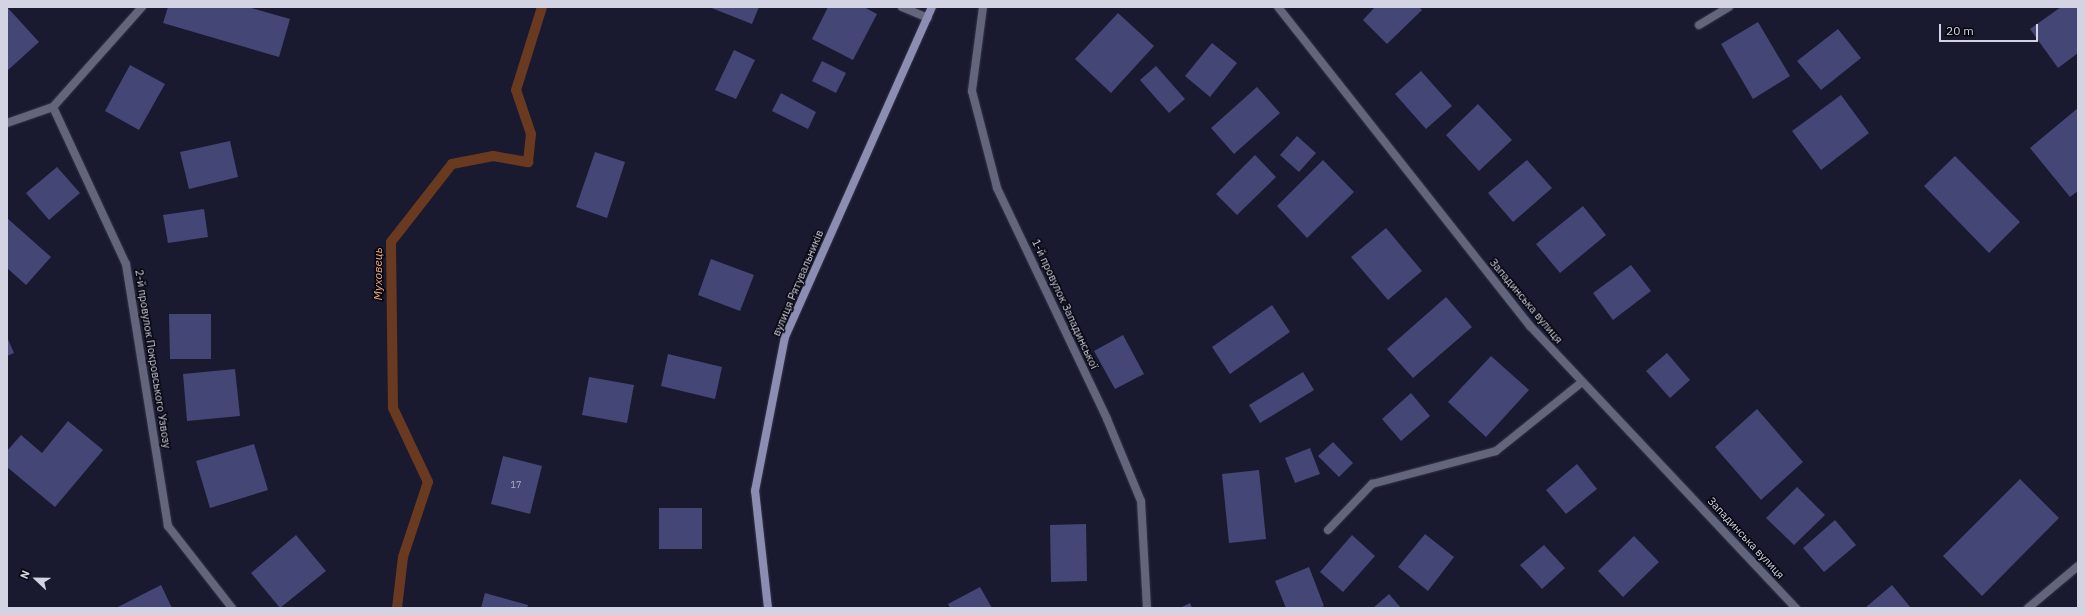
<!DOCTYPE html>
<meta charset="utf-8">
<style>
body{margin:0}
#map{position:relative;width:2085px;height:615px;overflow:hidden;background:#191a30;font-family:"IBM Plex Sans",sans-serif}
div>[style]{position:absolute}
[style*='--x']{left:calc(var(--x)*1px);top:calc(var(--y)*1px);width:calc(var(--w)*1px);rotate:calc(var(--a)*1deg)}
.stream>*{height:10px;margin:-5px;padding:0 5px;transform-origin:5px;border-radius:5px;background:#6a3a20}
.building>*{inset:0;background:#444675}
.roads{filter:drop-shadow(0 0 1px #333449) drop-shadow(0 0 1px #333449)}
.lane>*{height:8px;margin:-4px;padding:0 4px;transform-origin:4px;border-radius:4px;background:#62657b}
.street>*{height:8px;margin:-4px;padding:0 4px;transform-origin:4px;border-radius:4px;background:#62657b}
.secondary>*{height:8px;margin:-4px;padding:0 4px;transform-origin:4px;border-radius:4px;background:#8b8eb2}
span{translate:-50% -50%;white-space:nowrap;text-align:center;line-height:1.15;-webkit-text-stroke:3px #06060f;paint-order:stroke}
.number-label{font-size:9px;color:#aeb0c8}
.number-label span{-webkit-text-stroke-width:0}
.street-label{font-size:11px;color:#d2d4e3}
.water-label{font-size:12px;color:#f8a981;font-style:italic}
.frame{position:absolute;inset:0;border:8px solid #d2d4e3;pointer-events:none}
.north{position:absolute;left:16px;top:559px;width:40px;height:40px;-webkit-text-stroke:3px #06060f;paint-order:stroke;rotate:292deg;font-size:11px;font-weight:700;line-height:16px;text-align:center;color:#d2d4e3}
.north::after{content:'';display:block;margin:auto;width:14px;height:18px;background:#d2d4e3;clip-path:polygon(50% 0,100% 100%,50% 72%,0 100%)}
.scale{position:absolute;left:1939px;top:24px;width:99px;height:18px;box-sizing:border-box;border:2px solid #d2d4e3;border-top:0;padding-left:5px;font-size:12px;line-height:14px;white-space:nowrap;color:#d2d4e3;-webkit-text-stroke:3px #06060f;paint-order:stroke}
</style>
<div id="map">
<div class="stream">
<i style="--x:397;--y:608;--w:51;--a:-83.3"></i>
<i style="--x:403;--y:557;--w:79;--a:-71.6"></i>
<i style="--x:428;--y:482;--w:82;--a:-115.3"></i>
<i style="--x:393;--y:408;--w:166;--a:-90.7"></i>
<i style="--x:391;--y:242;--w:99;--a:-52"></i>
<i style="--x:452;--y:164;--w:42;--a:-11"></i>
<i style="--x:493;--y:156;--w:36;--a:10"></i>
<i style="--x:528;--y:162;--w:28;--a:-84"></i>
<i style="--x:531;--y:134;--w:46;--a:-108.8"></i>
<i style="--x:516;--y:90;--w:87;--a:-72.6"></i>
</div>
<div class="building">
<i style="clip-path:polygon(7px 7px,39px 42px,7px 71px)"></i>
<i style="clip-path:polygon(168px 7px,248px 7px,290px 19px,279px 57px,163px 23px)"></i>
<i style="clip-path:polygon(709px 7px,759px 7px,752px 24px)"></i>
<i style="clip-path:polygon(828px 7px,864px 7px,877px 14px,853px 60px,812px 39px)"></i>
<i style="clip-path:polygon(1375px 7px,1419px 7px,1422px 10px,1387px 44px,1363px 20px)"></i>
<i style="clip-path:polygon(2061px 7px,2078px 7px,2078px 53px,2058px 68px,2030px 29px)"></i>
<i style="clip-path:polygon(1118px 13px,1154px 46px,1111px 93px,1075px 59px)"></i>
<i style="clip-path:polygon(1758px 22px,1790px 76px,1753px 99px,1721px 44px)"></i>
<i style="clip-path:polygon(1838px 29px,1861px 58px,1821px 90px,1797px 61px)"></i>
<i style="clip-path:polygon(1212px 43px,1237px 63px,1210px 97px,1185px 76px)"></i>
<i style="clip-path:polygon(734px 50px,755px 60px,736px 99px,715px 90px)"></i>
<i style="clip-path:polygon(822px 61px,846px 73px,836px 93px,812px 81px)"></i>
<i style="clip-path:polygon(130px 65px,165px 84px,139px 130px,105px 111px)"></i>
<i style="clip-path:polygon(1156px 66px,1185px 99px,1169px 113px,1140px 80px)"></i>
<i style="clip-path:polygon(1421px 71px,1452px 106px,1426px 129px,1395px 94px)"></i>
<i style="clip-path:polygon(1257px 87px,1280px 113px,1234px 154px,1211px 128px)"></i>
<i style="clip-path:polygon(781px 93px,816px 112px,808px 129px,772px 111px)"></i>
<i style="clip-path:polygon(1841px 95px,1869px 133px,1821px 170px,1792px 131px)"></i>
<i style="clip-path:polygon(1478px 104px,1512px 140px,1479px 171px,1446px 135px)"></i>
<i style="clip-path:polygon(2078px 108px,2078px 191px,2070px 197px,2030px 148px)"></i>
<i style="clip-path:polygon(1297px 136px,1316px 153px,1299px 172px,1280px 155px)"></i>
<i style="clip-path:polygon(230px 141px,238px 177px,189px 189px,180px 152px)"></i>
<i style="clip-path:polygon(595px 152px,625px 162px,607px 218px,576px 207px)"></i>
<i style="clip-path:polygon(1255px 155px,1276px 177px,1237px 215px,1216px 194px)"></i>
<i style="clip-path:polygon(1955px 156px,2020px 222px,1989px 253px,1924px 186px)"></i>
<i style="clip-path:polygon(1323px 160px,1354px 192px,1307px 238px,1277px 206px)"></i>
<i style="clip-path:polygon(1527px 160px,1552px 188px,1513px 222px,1488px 193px)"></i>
<i style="clip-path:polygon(57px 167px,80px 193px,49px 220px,26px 193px)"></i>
<i style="clip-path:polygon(1583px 206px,1606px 235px,1560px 273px,1536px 244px)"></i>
<i style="clip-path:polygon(204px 209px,208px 237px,168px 243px,163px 215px)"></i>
<i style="clip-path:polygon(7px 218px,51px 257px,26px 285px,7px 268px)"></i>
<i style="clip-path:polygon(1386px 228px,1422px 271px,1388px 300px,1351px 257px)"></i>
<i style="clip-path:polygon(711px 259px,754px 275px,740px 311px,698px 295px)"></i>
<i style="clip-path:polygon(1631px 265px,1651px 291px,1613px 320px,1593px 293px)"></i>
<i style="clip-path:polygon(1446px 297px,1472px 327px,1413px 378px,1387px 349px)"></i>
<i style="clip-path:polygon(1272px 305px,1290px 332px,1230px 374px,1212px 347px)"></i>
<i style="clip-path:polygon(169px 314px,211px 314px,211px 359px,170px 359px)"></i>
<i style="clip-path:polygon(1123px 335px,1144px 374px,1115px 389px,1094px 351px)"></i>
<i style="clip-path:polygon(7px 337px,14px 353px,7px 356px)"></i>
<i style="clip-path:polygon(1667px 353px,1690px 380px,1670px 398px,1646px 371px)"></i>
<i style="clip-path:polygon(668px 354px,722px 367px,715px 399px,661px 386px)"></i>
<i style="clip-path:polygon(1491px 356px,1529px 390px,1486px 437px,1448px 402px)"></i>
<i style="clip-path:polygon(235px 369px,240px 416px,187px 421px,183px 374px)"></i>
<i style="clip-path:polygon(1303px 372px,1314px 390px,1260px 423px,1249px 405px)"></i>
<i style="clip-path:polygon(589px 377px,634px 385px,627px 423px,582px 415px)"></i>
<i style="clip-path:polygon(1411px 393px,1430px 416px,1401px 441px,1382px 419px)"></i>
<i style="clip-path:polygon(1757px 409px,1803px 462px,1761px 500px,1715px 447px)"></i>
<i style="clip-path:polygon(68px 421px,103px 450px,55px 507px,7px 467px,7px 451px,21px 435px,42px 453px)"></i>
<i style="clip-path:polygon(1333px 442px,1353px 463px,1339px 477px,1318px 456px)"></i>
<i style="clip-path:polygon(254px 444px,268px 490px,210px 508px,196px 461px)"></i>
<i style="clip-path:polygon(1310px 448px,1320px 474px,1295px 483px,1285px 458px)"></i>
<i style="clip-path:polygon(503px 456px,542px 466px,530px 514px,491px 504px)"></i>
<i style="clip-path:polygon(1577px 464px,1597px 489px,1566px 514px,1546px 490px)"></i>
<i style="clip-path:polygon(1259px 470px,1266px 539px,1229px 543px,1222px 474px)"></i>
<i style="clip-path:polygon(2020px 479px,2059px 518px,1982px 596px,1943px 556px)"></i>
<i style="clip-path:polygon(1797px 487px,1825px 515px,1794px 545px,1766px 518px)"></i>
<i style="clip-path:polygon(659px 508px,702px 508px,702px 549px,659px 549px)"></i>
<i style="clip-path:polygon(1835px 520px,1856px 545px,1824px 572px,1803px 548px)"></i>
<i style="clip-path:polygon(1086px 524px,1087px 581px,1051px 582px,1050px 525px)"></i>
<i style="clip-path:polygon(1425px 534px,1454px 557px,1428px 591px,1398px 567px)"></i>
<i style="clip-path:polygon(296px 535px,326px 571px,280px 608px,251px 573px)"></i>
<i style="clip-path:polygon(1352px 535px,1375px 556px,1343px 592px,1320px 572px)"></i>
<i style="clip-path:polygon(1634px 536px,1659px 562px,1623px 597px,1598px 571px)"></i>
<i style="clip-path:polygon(1544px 545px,1565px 568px,1542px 589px,1520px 565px)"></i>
<i style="clip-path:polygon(1309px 567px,1324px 606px,1319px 608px,1286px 608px,1275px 581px)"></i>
<i style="clip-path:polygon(161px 585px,172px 608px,116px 608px)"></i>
<i style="clip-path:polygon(1892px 585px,1911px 608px,1865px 608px)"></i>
<i style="clip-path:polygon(980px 587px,992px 608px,950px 608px,948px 604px)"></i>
<i style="clip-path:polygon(485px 593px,528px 605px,527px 608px,481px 608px)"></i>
<i style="clip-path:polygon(1389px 594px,1401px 608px,1373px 608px)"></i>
<i style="clip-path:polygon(1190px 603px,1192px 608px,1180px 608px)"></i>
</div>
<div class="roads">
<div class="lane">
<i style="--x:1328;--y:530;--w:64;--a:-46.3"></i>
<i style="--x:1372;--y:484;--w:128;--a:-14.9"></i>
<i style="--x:1496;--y:451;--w:110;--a:-38.7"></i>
</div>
<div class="street">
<i style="--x:902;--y:7;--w:28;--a:23"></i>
<i style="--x:983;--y:7;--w:85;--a:97.5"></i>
<i style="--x:972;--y:91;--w:100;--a:75.5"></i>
<i style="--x:997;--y:188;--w:256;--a:64.5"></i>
<i style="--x:1107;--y:419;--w:89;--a:67.5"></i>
<i style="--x:1141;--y:501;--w:107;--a:86.8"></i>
<i style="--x:1278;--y:7;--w:407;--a:51.7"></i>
<i style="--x:1530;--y:326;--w:388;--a:46.7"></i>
<i style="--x:1699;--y:25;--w:35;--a:-31"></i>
<i style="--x:53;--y:107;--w:173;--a:65.1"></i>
<i style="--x:126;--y:264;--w:265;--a:80.9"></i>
<i style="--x:168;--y:526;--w:104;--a:52"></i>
<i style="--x:7;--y:123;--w:49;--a:-19.2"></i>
<i style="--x:53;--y:107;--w:134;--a:-48.3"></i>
<i style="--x:2028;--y:608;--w:65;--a:-40"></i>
</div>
<div class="secondary">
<i style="--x:768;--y:608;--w:118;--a:-96.3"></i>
<i style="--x:755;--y:491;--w:157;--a:-79"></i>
<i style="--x:785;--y:337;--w:361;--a:-66"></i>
</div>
</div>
<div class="number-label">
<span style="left:516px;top:485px">17</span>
</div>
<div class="street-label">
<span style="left:798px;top:283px;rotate:-67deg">вулиця Рятувальників</span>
<span style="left:1526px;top:301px;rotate:50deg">Западинська вулиця</span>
<span style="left:1065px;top:304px;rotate:65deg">1-й провулок Западинської</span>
<span style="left:153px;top:359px;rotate:81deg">2-й провулок Покровського Узвозу</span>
<span style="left:1746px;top:538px;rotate:47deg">Западинська вулиця</span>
</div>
<div class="water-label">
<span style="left:378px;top:274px;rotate:-90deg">Муховець</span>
</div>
<div class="frame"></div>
<div class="north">N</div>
<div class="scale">20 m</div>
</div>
